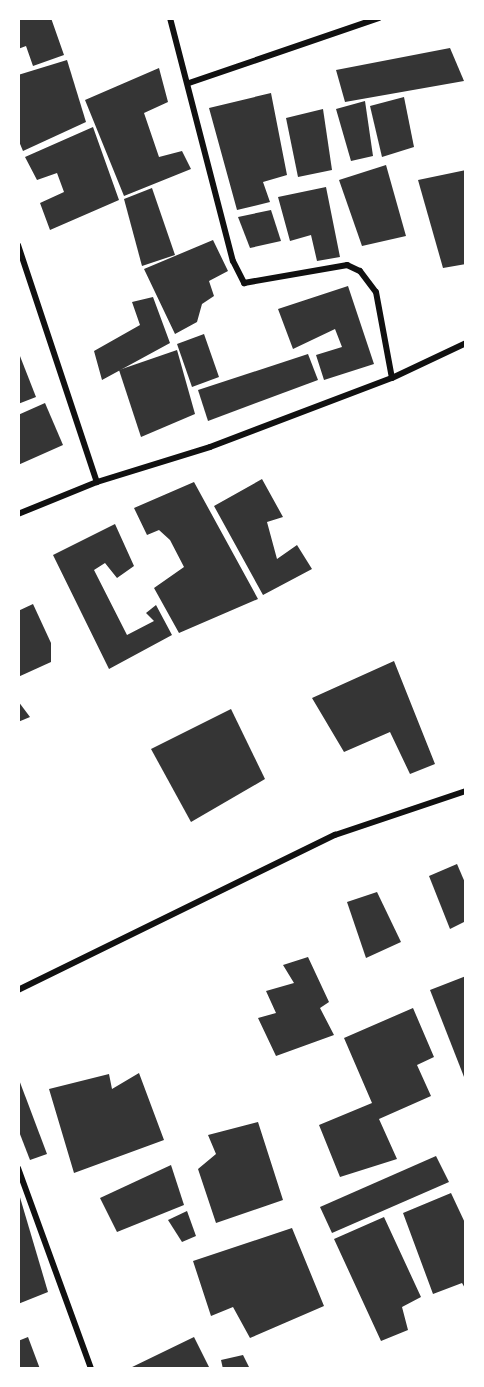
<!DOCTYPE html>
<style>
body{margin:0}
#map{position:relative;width:484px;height:1387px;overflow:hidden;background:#fff;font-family:"PT Sans",sans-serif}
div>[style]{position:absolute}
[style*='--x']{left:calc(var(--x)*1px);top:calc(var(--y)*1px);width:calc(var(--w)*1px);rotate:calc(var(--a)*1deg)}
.building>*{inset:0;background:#353535}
.minor>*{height:6px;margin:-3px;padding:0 3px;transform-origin:3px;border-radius:3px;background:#111}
span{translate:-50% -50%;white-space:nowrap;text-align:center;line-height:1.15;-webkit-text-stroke:5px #fff;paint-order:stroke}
.frame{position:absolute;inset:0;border:20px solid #fff;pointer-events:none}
</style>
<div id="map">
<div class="building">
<i style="clip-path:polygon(18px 18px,51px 18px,64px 55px,33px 66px,26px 46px,18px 49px)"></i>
<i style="clip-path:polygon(450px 48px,464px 81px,345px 102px,336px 70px)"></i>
<i style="clip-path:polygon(67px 60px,86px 122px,23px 151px,18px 139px,18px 75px)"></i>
<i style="clip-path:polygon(159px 68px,168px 102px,144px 113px,159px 157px,182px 151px,191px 169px,124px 196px,85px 100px)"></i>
<i style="clip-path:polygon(271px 93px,287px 175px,263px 182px,270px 202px,237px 210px,209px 108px)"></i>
<i style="clip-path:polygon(404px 97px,414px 147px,382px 157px,370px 106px)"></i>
<i style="clip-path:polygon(365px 101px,373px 156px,351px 161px,336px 109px)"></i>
<i style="clip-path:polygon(323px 109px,332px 170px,298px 177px,286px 118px)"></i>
<i style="clip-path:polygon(93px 127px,119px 200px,50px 230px,40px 203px,64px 192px,57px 173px,37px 180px,25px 157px)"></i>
<i style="clip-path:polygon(386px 165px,406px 236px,362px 246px,339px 180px)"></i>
<i style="clip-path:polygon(466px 170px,466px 264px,443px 268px,418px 180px)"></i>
<i style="clip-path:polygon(326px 187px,340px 257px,317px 261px,311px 235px,290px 241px,278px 197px)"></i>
<i style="clip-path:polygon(152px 188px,175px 255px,142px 266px,124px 199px)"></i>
<i style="clip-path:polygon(271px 210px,281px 241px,250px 248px,238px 217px)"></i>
<i style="clip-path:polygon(213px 240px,228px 271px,209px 281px,214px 296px,202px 304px,197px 322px,175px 334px,144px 269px)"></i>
<i style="clip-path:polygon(348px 286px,374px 364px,324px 380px,316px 355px,342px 347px,335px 329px,293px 349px,278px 309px)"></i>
<i style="clip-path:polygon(153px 297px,170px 343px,102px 380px,94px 351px,140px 325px,132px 302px)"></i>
<i style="clip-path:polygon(204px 334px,219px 377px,192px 387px,177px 344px)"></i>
<i style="clip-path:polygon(177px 350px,195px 414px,141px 437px,119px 370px)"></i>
<i style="clip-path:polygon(18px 351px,36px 397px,18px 404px)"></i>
<i style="clip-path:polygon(308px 354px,318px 380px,208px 421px,198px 390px)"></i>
<i style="clip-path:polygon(45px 403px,63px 445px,18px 465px,18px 415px)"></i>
<i style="clip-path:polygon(262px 479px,283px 517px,267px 522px,277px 559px,297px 545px,312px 569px,263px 595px,214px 506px)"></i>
<i style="clip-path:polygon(194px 482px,258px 599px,179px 633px,154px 588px,184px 567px,170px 540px,159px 530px,147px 535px,134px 508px)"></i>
<i style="clip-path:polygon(115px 524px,134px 566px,117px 578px,105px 563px,94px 570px,127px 635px,154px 621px,146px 613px,156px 605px,172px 635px,109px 669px,53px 555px)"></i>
<i style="clip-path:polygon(33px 604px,51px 643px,51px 662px,18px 677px,18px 611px)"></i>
<i style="clip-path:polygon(394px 661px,435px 764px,410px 774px,390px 732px,344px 752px,312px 698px)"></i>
<i style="clip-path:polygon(18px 701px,30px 717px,18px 722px)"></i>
<i style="clip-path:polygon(231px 709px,265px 779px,191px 822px,151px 749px)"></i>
<i style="clip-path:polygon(457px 864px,466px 885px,466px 921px,450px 929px,429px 876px)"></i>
<i style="clip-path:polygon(377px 892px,401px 942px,366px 958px,347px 902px)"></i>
<i style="clip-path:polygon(308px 957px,329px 1002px,320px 1008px,334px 1035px,276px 1056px,258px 1018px,276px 1013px,266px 991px,294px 983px,283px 965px)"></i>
<i style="clip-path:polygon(466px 976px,466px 1082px,430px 990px)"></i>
<i style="clip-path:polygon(413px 1008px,434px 1057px,417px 1065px,431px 1096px,379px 1119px,397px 1159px,340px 1177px,319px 1125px,372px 1103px,344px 1038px)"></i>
<i style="clip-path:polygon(139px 1073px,164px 1140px,74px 1173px,49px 1089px,109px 1074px,112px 1089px)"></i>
<i style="clip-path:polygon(18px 1077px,47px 1154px,30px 1160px,18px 1129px)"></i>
<i style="clip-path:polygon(258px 1122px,283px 1200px,216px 1223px,198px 1169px,216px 1154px,208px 1135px)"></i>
<i style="clip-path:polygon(436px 1156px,449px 1182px,332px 1233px,320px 1207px)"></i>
<i style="clip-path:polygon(171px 1165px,184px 1205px,117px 1232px,100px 1198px)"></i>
<i style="clip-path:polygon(451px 1193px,466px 1225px,466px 1290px,462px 1283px,433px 1294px,403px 1213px)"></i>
<i style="clip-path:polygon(19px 1194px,48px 1292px,18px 1304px,18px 1195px)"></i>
<i style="clip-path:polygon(187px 1211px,196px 1236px,182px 1242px,168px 1220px)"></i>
<i style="clip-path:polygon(384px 1217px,421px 1297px,402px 1307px,408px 1330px,381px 1341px,334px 1239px)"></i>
<i style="clip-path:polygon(292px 1228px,324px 1306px,250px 1338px,233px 1307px,211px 1316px,193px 1261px)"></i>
<i style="clip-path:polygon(28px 1337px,40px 1369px,18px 1369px,18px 1341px)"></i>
<i style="clip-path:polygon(194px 1337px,210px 1369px,128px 1369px)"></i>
<i style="clip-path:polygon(243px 1355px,250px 1369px,223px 1369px,221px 1360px)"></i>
</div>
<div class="minor">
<i style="--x:170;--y:18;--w:251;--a:75.5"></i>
<i style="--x:233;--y:261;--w:25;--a:63"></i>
<i style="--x:244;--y:283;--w:105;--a:-9.9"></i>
<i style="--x:347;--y:265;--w:14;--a:25"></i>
<i style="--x:360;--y:271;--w:26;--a:53"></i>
<i style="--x:376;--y:292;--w:87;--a:79.5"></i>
<i style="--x:189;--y:83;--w:201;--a:-18.9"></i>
<i style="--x:18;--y:245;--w:250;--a:71.6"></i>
<i style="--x:18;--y:514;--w:85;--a:-22.1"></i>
<i style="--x:97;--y:482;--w:118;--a:-17.2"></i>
<i style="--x:210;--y:447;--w:195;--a:-20.8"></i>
<i style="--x:392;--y:378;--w:82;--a:-25.3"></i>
<i style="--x:18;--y:990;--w:353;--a:-26.1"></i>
<i style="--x:335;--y:835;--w:138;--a:-18.6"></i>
<i style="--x:18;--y:1168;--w:214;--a:70"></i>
</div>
<div class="frame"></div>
</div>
